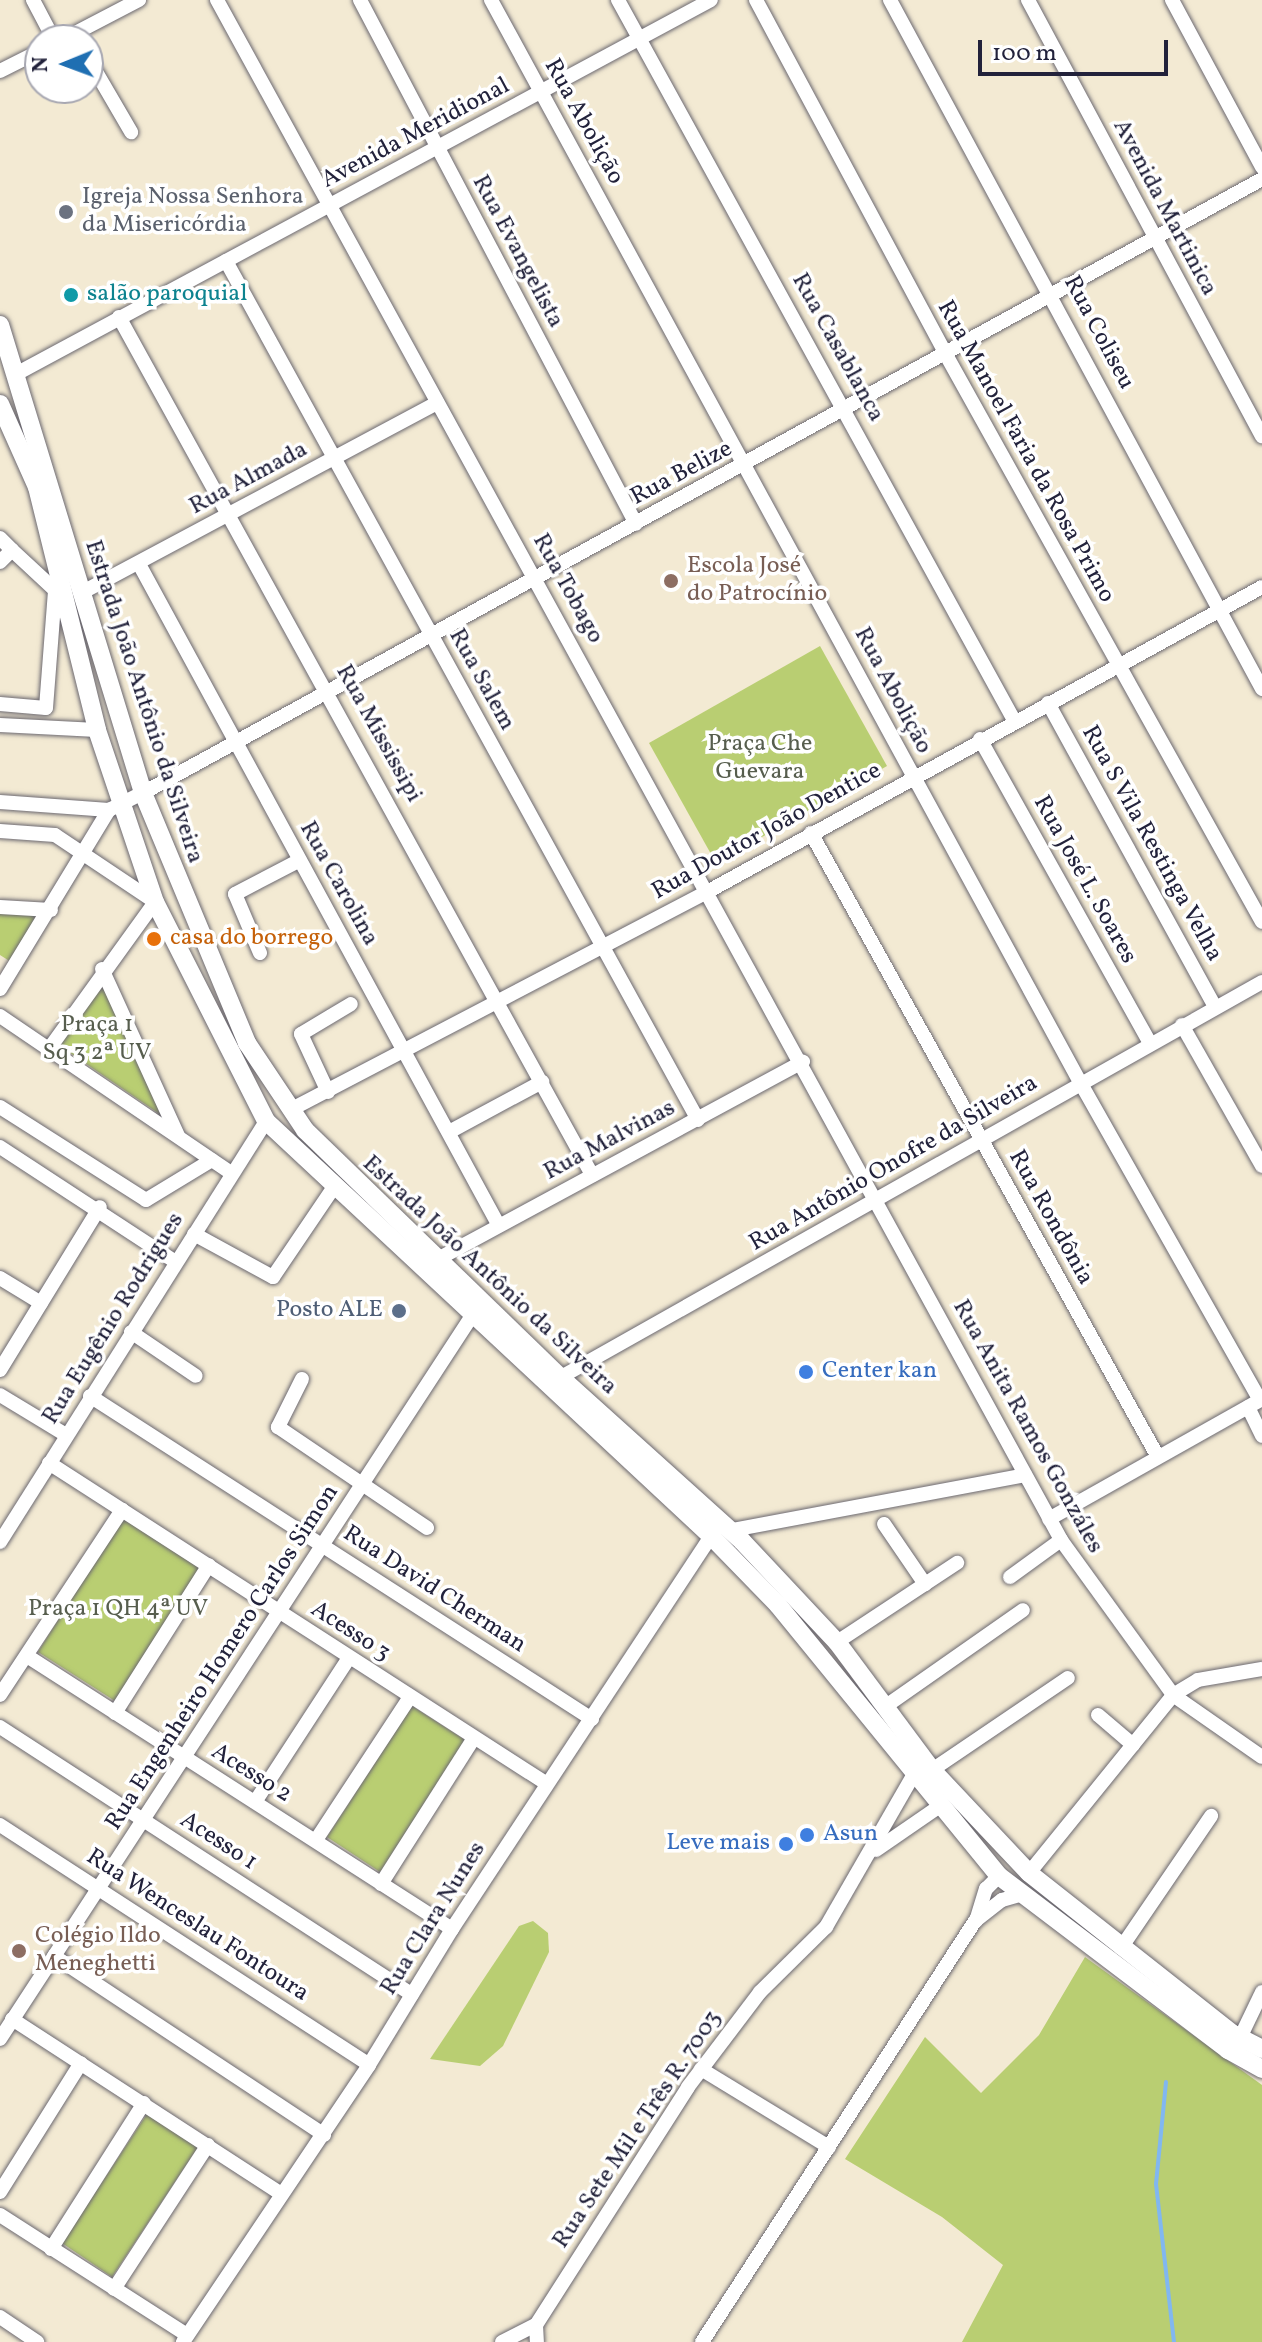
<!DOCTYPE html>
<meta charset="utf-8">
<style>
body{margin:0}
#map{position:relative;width:1262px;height:2342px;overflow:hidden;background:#f3ead3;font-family:Vollkorn,serif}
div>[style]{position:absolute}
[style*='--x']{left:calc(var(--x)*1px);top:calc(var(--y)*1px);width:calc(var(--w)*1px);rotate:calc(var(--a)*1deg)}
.green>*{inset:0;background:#b9ce72}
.stream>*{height:4px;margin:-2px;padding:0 2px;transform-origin:2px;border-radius:2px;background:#81b7f0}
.roads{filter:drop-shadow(0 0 2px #6b6870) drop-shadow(0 0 2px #6b6870)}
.minor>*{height:14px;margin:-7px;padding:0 7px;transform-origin:7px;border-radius:7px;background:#fff}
.major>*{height:18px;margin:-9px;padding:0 9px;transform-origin:9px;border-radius:9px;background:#fff}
.dots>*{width:22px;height:22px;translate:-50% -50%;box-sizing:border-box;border:4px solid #fff;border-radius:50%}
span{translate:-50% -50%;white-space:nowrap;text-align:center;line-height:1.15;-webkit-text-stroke:7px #fff;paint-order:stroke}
.street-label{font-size:24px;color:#22223b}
.worship-label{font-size:24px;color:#5b616d}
.left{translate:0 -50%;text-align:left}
.culture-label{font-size:24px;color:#0d838f}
.education-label{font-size:24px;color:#785e54}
.park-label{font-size:24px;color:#575e4e}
.food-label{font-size:24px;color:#c56008}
.service-label{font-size:24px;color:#4e5e75}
.right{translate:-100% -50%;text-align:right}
.shop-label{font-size:24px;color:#366cbe}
.north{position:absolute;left:24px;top:24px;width:80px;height:80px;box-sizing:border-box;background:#fff;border:2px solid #a7a7b1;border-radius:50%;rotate:269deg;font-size:22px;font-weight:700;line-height:32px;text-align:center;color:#22223b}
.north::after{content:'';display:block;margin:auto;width:28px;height:36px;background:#1f6fb2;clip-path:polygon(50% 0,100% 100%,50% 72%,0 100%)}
.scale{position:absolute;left:978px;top:40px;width:190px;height:36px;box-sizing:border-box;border:4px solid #22223b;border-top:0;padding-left:10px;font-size:24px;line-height:28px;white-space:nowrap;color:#22223b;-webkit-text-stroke:6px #fff;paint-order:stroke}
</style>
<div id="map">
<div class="green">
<i style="clip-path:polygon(820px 646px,887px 766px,716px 863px,649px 743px)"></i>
<i style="clip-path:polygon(0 912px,40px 915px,11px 962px,0 955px)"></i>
<i style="clip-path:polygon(103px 983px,161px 1115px,60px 1046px)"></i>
<i style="clip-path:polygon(122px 1518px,199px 1568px,115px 1701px,38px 1652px)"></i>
<i style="clip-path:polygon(412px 1706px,465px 1740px,380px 1872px,327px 1837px)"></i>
<i style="clip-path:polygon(533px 1921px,548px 1933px,549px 1952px,503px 2046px,480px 2066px,430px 2059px,519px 1926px)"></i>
<i style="clip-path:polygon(1085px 1957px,1262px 2085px,1262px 2342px,962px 2342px,1003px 2265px,942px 2217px,845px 2159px,925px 2037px,981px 2093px,1039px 2035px)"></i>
<i style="clip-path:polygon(147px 2114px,198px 2147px,112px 2277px,62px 2243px)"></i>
</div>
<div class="stream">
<i style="--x:1166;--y:2082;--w:102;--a:95.6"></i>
<i style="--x:1156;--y:2184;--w:159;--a:83.5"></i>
</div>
<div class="roads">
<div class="minor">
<i style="--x:33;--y:0;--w:45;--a:62.3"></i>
<i style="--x:217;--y:0;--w:1756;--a:61.27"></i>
<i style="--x:1061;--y:1540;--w:191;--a:54.1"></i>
<i style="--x:1173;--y:1695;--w:108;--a:34.9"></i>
<i style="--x:360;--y:0;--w:592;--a:62.22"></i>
<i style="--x:491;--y:0;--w:1232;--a:61.44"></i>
<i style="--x:1080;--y:1082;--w:365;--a:60.5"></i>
<i style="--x:618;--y:0;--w:822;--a:61.19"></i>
<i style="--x:756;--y:0;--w:400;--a:61.8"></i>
<i style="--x:945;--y:353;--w:651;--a:60.88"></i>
<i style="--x:890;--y:0;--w:783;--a:61.63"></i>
<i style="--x:1028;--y:0;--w:495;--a:61.8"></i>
<i style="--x:1172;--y:0;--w:190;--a:61.7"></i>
<i style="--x:62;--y:40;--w:87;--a:-27.5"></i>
<i style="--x:88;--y:58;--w:86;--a:59.8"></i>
<i style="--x:0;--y:71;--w:45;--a:-26.6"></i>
<i style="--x:226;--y:261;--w:980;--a:61.21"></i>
<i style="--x:119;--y:317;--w:980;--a:61.13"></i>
<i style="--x:16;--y:374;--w:789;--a:-28.29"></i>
<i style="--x:0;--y:538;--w:17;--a:45"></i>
<i style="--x:12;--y:550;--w:17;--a:135"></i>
<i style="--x:139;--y:564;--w:751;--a:61.46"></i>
<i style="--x:81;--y:593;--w:404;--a:-28.1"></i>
<i style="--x:1048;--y:703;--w:347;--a:61.2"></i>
<i style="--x:0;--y:704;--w:46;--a:5"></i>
<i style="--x:46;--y:708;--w:118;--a:-85.6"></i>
<i style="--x:55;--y:590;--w:59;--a:-137.1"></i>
<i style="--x:0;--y:725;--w:97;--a:3"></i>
<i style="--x:980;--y:739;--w:348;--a:60.8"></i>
<i style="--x:0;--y:802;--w:109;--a:4.2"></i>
<i style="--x:109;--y:810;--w:38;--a:-27"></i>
<i style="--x:143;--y:793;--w:1276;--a:-28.75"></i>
<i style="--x:0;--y:831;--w:55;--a:4.2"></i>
<i style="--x:55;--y:835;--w:120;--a:33.8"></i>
<i style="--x:155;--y:902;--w:181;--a:125.8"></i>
<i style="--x:811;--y:833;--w:714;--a:60.92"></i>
<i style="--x:0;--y:907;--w:51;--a:3.4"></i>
<i style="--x:260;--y:953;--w:64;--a:-113"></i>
<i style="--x:235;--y:894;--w:73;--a:-27.6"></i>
<i style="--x:102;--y:969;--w:183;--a:65.5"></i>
<i style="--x:0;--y:989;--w:210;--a:-58.7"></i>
<i style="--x:0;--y:1016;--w:279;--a:34.2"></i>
<i style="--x:1182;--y:1025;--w:162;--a:60.4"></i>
<i style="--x:328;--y:1092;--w:64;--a:-115"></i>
<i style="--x:301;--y:1034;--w:58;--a:-31"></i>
<i style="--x:0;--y:1107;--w:173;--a:32.5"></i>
<i style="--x:146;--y:1200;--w:77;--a:-31.2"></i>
<i style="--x:290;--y:1110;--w:471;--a:-27.6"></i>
<i style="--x:707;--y:892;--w:633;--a:-28.79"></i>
<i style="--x:449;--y:1132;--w:106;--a:-28.3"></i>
<i style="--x:0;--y:1147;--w:210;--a:33.2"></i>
<i style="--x:194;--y:1234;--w:90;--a:28.6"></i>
<i style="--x:273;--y:1277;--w:109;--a:-55.9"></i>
<i style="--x:438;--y:1259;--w:415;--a:-28.4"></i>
<i style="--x:0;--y:1278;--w:48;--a:31.4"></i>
<i style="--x:131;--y:1332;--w:78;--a:34.1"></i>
<i style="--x:0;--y:1370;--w:191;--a:-58.5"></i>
<i style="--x:302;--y:1379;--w:54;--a:116.6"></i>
<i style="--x:278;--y:1427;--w:180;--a:34.1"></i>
<i style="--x:554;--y:1381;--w:813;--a:-29.4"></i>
<i style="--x:0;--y:1395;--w:77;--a:31.2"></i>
<i style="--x:90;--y:1396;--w:597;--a:32.76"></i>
<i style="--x:1248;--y:1407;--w:32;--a:64"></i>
<i style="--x:49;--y:1463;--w:592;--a:32.8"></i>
<i style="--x:1049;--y:1519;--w:244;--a:-29.4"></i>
<i style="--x:884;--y:1524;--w:73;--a:55.7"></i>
<i style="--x:732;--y:1530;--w:298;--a:-10.6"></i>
<i style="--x:0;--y:1542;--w:498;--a:-57.7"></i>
<i style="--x:1010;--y:1577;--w:63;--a:-36"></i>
<i style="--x:837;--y:1642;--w:144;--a:-33.4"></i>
<i style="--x:27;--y:1656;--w:505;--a:32.71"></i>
<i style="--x:0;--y:1695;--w:222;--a:-56.6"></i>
<i style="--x:886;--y:1706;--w:167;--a:-35"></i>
<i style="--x:115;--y:1713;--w:175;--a:-57.6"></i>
<i style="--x:1098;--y:1715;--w:46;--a:40.6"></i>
<i style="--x:0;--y:1727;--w:491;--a:33"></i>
<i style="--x:932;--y:1770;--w:164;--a:-34.1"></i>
<i style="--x:255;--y:1802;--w:172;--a:-56.9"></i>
<i style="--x:0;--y:1825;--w:440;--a:33"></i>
<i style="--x:316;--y:1840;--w:171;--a:-56.7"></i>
<i style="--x:876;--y:1850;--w:78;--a:-34.5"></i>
<i style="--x:1029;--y:1873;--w:229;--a:-51"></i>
<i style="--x:1173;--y:1695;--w:29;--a:-31"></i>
<i style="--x:1198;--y:1680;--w:65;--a:-9.8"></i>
<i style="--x:381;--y:1884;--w:173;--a:-57.5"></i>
<i style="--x:976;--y:1921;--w:34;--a:-73"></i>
<i style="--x:986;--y:1889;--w:18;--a:-45"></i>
<i style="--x:1121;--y:1948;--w:160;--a:-55.7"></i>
<i style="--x:54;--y:1956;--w:324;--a:33.5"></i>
<i style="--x:12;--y:2019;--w:321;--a:33"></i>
<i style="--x:1240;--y:2038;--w:51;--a:-64.4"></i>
<i style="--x:0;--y:2039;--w:876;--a:-56.87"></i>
<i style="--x:701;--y:2069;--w:150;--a:31.4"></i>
<i style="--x:0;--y:2192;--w:152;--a:-57.9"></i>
<i style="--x:0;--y:2215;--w:222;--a:32.7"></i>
<i style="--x:51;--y:2249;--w:173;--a:-57.5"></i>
<i style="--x:114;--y:2289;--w:172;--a:-56.9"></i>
<i style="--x:0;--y:2317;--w:45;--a:34"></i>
<i style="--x:536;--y:2325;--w:282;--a:-57.4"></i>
<i style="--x:688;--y:2087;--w:119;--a:-52.8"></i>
<i style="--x:760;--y:1992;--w:93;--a:-44.6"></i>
<i style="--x:826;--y:1927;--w:177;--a:-60.1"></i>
<i style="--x:536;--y:2325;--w:17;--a:87"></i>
<i style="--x:183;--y:2342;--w:334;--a:-56.1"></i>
<i style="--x:369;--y:2065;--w:159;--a:-58.6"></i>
<i style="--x:452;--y:1929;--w:478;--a:-56.6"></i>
<i style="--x:502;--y:2342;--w:38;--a:-27"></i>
<i style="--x:702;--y:2342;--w:502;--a:-57.04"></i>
<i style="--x:975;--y:1921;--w:34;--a:-38"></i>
<i style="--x:1002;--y:1900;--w:19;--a:-16"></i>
</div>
<div class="major">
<i style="--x:0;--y:325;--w:489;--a:73"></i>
<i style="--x:143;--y:793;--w:271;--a:67.4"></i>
<i style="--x:247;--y:1043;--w:105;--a:56.3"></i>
<i style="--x:305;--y:1130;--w:355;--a:44.1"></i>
<i style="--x:560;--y:1377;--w:245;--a:42"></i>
<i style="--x:742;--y:1541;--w:139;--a:46.8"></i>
<i style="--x:837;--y:1642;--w:159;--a:53.4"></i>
<i style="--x:932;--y:1770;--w:141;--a:46.7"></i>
<i style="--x:1029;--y:1873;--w:260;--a:38.3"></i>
<i style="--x:1233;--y:2034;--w:33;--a:27"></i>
<i style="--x:0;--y:404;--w:91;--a:66"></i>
<i style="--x:37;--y:487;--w:250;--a:76.1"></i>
<i style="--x:97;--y:730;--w:182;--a:71.4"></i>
<i style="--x:155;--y:902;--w:246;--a:63.1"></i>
<i style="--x:266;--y:1121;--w:607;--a:43"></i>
<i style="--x:710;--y:1535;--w:98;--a:45.8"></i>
<i style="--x:778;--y:1605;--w:350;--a:50.8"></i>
<i style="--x:999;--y:1876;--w:288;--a:37.2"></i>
<i style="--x:1228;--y:2050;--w:39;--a:29"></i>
</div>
</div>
<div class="dots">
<i style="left:66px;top:212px;background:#6b7280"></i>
<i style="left:71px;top:295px;background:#0f9aa8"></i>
<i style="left:671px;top:581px;background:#8d6e63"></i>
<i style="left:154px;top:939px;background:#e8710a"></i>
<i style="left:399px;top:1311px;background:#5c6f8a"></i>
<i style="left:806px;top:1372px;background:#3f7fe0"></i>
<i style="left:807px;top:1835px;background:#3f7fe0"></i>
<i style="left:786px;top:1844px;background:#3f7fe0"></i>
<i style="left:19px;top:1951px;background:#8d6e63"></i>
</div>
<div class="street-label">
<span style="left:583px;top:122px;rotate:61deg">Rua Abolição</span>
<span style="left:416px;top:134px;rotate:-28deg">Avenida Meridional</span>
<span style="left:1164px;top:208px;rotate:62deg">Avenida Martinica</span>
<span style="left:517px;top:252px;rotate:62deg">Rua Evangelista</span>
<span style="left:1098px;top:333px;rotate:62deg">Rua Coliseu</span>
<span style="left:837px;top:348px;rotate:61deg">Rua Casablanca</span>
<span style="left:1025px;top:452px;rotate:61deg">Rua Manoel Faria da Rosa Primo</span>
<span style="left:682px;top:474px;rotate:-28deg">Rua Belize</span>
<span style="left:249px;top:479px;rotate:-28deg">Rua Almada</span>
<span style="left:567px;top:589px;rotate:61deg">Rua Tobago</span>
<span style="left:481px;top:680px;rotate:61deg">Rua Salem</span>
<span style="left:892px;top:691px;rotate:62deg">Rua Abolição</span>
<span style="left:143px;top:702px;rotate:72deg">Estrada João Antônio da Silveira</span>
<span style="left:378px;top:734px;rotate:61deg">Rua Mississipi</span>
<span style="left:767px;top:832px;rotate:-29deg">Rua Doutor João Dentice</span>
<span style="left:1151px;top:844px;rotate:61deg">Rua S Vila Restinga Velha</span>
<span style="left:1084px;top:880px;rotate:61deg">Rua José L. Soares</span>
<span style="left:338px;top:884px;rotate:61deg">Rua Carolina</span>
<span style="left:610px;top:1141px;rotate:-28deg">Rua Malvinas</span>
<span style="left:894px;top:1164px;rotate:-30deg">Rua Antônio Onofre da Silveira</span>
<span style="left:1050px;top:1218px;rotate:61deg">Rua Rondônia</span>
<span style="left:489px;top:1276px;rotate:43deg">Estrada João Antônio da Silveira</span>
<span style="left:114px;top:1319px;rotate:-58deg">Rua Eugênio Rodrigues</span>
<span style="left:1027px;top:1427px;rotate:61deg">Rua Anita Ramos Gonzáles</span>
<span style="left:434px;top:1590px;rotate:33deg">Rua David Cherman</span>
<span style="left:350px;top:1632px;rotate:33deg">Acesso 3</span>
<span style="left:223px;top:1658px;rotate:-57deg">Rua Engenheiro Homero Carlos Simon</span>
<span style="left:251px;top:1774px;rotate:32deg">Acesso 2</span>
<span style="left:218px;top:1842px;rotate:33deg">Acesso 1</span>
<span style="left:434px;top:1919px;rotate:-58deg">Rua Clara Nunes</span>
<span style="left:197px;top:1926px;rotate:33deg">Rua Wenceslau Fontoura</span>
<span style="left:638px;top:2130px;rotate:-56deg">Rua Sete Mil e Três R. 7003</span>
</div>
<div class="worship-label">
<span class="left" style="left:82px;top:212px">Igreja Nossa Senhora<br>da Misericórdia</span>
</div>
<div class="culture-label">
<span class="left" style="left:87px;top:295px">salão paroquial</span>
</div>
<div class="education-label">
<span class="left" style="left:687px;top:581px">Escola José<br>do Patrocínio</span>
<span class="left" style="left:35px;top:1951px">Colégio Ildo<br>Meneghetti</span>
</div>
<div class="park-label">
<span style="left:760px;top:759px">Praça Che<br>Guevara</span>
<span style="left:97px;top:1040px">Praça 1<br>Sq 3 2ª UV</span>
<span style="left:118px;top:1610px">Praça 1 QH 4ª UV</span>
</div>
<div class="food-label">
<span class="left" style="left:170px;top:939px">casa do borrego</span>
</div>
<div class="service-label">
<span class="right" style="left:383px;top:1311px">Posto ALE</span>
</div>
<div class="shop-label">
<span class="left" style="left:822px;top:1372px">Center kan</span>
<span class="left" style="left:823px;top:1835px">Asun</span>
<span class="right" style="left:770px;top:1844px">Leve mais</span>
</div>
<div class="north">N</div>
<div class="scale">100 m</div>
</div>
